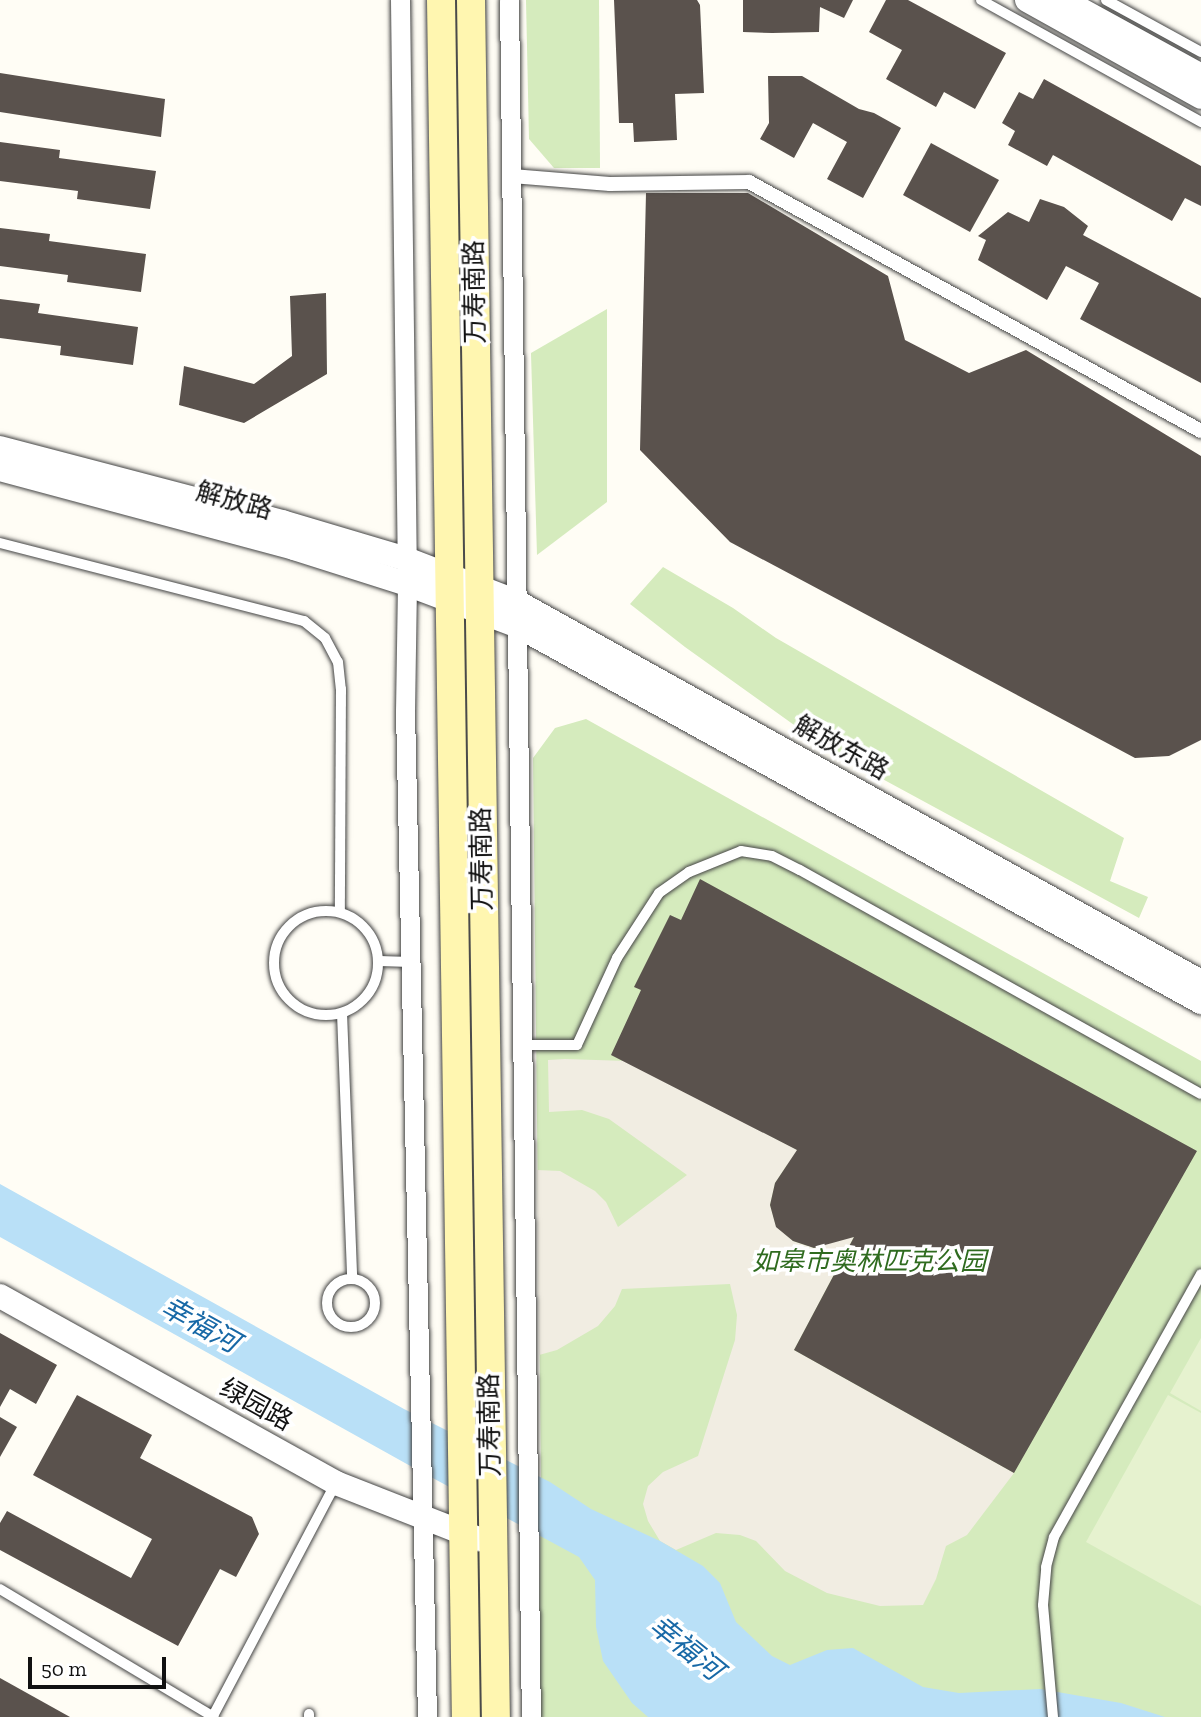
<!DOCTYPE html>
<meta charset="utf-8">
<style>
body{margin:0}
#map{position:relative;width:1201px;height:1717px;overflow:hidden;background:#fffdf5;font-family:"Zilla Slab","Noto Sans SC",serif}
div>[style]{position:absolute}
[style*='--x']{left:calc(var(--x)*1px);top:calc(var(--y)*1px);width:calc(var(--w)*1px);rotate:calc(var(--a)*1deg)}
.green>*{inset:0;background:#d5ebbd}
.pitch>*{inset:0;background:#e6f2cf}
.plaza>*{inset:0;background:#f1ede2}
.water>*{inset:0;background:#b9e0f7}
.building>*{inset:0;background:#5a524d}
.roads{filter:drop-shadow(0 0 2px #444) drop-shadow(0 0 2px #444)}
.service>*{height:10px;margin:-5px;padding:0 5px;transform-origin:5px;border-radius:5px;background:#fff}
.service>.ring{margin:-5px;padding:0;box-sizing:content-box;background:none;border:10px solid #fff;border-radius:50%}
.pedestrian>*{height:14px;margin:-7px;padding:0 7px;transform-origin:7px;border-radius:7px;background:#fff}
.minor>*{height:19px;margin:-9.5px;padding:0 9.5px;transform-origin:9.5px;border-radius:9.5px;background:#fff}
.tertiary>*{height:24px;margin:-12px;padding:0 12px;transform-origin:12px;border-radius:12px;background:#fff}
.secondary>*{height:28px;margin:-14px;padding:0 14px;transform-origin:14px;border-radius:14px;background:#fff6b0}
span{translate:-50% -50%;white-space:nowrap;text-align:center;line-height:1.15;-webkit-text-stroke:7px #fff;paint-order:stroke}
.street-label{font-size:26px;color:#111}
.park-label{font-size:26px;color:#2f6b1f;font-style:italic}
.water-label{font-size:28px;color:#1768a6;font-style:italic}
.scale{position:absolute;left:28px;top:1657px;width:138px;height:32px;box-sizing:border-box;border:4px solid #111;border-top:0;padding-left:9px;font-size:21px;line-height:24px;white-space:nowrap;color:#111;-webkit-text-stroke:5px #fff;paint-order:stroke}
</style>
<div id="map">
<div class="green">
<i style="clip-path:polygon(526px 0,599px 0,600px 168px,554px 168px,529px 139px)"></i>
<i style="clip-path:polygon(607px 309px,607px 502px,537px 555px,531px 353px)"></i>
<i style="clip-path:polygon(663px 567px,733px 608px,776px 638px,1124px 838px,1110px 881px,1148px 897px,1139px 918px,829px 750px,685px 647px,630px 604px)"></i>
<i style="clip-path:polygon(586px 719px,1201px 1061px,1201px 1717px,538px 1717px,541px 1481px,533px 758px,555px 728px)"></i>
</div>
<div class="pitch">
<i style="clip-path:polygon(1201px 1338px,1201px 1411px,1170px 1393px)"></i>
<i style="clip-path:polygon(1168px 1395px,1201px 1413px,1201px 1606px,1086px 1542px)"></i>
</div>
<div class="plaza">
<i style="clip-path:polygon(565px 1059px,627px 1061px,805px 1154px,787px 1165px,775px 1183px,770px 1205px,776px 1226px,793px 1241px,814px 1248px,857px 1231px,794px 1350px,1014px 1473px,967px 1535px,946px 1546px,936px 1579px,923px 1605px,880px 1606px,827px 1593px,785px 1571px,756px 1541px,740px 1535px,716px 1533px,676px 1550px,660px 1541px,648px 1521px,643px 1504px,648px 1486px,663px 1472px,698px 1456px,735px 1340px,737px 1315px,730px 1284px,622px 1289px,615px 1306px,598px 1326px,557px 1350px,539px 1355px,537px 1170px,560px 1171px,595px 1191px,606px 1202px,618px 1227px,687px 1175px,609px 1119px,582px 1110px,549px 1112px,548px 1060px)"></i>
</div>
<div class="water">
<i style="clip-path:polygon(0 1184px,404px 1409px,550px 1482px,591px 1509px,660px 1541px,703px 1566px,720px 1583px,736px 1622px,772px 1656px,790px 1665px,827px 1650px,853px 1648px,923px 1687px,959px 1693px,1040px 1689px,1121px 1703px,1165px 1717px,648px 1717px,632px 1703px,603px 1661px,596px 1627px,595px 1580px,579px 1557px,405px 1463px,0 1237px)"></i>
</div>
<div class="building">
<i style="clip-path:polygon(614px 0,697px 0,700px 5px,704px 93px,675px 94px,677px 140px,634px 142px,633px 123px,619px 123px)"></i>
<i style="clip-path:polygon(743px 0,853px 0,844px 18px,820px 7px,819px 32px,772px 33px,743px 32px)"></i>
<i style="clip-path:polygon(886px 0,908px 0,1006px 53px,975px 109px,944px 92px,936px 107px,886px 79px,902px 50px,869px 32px)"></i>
<i style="clip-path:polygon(0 73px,165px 99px,161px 137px,0 112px)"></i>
<i style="clip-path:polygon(768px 76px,802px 76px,859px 109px,874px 113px,901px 128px,863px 198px,827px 179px,847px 142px,813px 123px,794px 158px,760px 139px,769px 123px)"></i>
<i style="clip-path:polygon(1044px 79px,1201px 166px,1201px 206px,1185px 198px,1172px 221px,1053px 155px,1047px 166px,1008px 145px,1015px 131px,1002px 123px,1019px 92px,1033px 99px)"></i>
<i style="clip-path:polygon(0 142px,60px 150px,59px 158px,156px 171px,150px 209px,77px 199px,78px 191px,0 181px)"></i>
<i style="clip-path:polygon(931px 143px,999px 180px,970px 232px,903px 195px)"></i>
<i style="clip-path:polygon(646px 193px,748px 193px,888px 276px,905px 340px,969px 373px,1026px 350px,1201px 456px,1201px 740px,1169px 756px,1135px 758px,730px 542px,640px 450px)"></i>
<i style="clip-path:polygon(1040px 199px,1064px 207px,1088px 226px,1083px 235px,1201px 298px,1201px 383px,1080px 319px,1099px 283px,1066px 266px,1047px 300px,978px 260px,986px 240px,978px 236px,1008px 212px,1029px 222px)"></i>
<i style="clip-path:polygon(0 228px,50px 234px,49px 241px,146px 254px,141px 292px,67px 282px,68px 275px,0 266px)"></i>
<i style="clip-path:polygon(326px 293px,327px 374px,244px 423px,179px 405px,184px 366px,254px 384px,292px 356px,290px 296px)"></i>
<i style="clip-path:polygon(0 299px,40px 304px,38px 313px,138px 327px,133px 365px,60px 355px,61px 346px,0 338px)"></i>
<i style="clip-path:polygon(700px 879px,1197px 1151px,1014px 1473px,794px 1350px,854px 1237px,814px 1248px,793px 1241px,776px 1227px,770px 1205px,775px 1183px,797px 1150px,611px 1055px,641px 990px,634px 987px,670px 915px,681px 920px)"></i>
<i style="clip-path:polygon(0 1333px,57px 1365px,36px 1404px,10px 1389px,0 1407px)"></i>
<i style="clip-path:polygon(77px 1395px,152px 1435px,140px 1458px,252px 1517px,259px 1534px,236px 1577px,220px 1569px,178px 1646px,0 1550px,0 1523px,7px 1511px,131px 1578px,152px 1539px,33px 1475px)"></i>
<i style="clip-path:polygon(0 1417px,17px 1427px,0 1457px)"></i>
<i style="clip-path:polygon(0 1678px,70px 1717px,0 1717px)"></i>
</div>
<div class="roads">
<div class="service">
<i style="--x:981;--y:0;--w:252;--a:29"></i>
<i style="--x:1106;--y:0;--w:108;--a:28.7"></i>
<i style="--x:0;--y:543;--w:314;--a:14.4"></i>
<i style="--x:304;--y:621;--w:27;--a:39"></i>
<i style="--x:325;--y:638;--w:27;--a:62"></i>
<i style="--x:338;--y:662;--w:27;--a:84"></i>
<i style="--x:341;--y:689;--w:223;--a:90.3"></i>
<i class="ring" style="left:274px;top:911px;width:94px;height:94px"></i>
<i style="--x:379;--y:961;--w:32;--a:2"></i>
<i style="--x:342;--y:1013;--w:266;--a:87.8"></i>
<i style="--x:524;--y:1045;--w:53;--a:0"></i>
<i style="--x:577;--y:1045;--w:96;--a:-65.3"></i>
<i style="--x:617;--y:958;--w:77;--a:-57.1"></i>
<i style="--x:659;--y:893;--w:37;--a:-35"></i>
<i style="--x:689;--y:872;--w:56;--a:-22"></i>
<i style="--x:741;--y:851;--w:31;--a:9"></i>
<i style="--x:772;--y:856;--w:31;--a:27"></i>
<i style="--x:800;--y:870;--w:459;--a:29.2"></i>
<i class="ring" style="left:327px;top:1279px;width:38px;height:38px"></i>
<i style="--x:0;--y:1589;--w:249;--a:30.9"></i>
<i style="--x:213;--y:1716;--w:261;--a:-62.2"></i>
<i style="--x:309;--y:1717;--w:3;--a:-90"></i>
<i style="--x:1053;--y:1717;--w:112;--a:-95.1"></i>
<i style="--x:1043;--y:1605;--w:38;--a:-85"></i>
<i style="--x:1046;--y:1567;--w:31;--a:-75"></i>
<i style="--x:1054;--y:1537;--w:301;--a:-60.8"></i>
</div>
<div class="pedestrian">
<i style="--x:512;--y:176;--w:98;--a:4.7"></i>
<i style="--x:610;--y:184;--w:139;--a:-0.8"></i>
<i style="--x:749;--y:182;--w:516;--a:28.85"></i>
</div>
<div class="minor">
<i style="--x:400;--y:0;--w:584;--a:89.31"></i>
<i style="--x:407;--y:584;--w:126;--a:90.9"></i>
<i style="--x:405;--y:710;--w:1007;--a:88.75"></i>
<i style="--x:509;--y:0;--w:1717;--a:89.27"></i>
</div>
<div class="tertiary">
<i style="--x:1027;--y:0;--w:199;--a:29.1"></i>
<i style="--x:1063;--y:0;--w:158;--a:28.8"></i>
<i style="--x:0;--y:448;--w:292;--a:14.7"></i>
<i style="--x:282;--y:522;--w:129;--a:16.6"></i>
<i style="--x:406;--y:559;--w:117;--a:21.1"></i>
<i style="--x:515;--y:601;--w:785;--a:29.05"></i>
<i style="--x:0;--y:469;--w:304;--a:15"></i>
<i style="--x:294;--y:548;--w:119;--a:17.7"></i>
<i style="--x:407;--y:584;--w:119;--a:20.7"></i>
<i style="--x:518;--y:626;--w:780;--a:28.83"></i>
<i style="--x:0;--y:1296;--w:385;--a:29.1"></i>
<i style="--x:336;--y:1483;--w:154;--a:21.4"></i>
</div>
<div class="secondary">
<i style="--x:441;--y:0;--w:1717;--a:89.17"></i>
<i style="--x:471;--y:0;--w:1717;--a:89.17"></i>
</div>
</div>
<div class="street-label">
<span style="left:475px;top:292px;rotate:-91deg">万寿南路</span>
<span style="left:234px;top:501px;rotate:15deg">解放路</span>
<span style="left:841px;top:748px;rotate:29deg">解放东路</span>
<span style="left:482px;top:859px;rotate:-91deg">万寿南路</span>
<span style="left:256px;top:1405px;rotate:29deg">绿园路</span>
<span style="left:490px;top:1425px;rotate:-91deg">万寿南路</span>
</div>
<div class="park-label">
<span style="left:869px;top:1262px">如皋市奥林匹克公园</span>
</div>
<div class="water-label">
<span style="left:200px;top:1325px;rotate:29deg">幸福河</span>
<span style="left:686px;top:1648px;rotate:39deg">幸福河</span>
</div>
<div class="scale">50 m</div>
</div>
